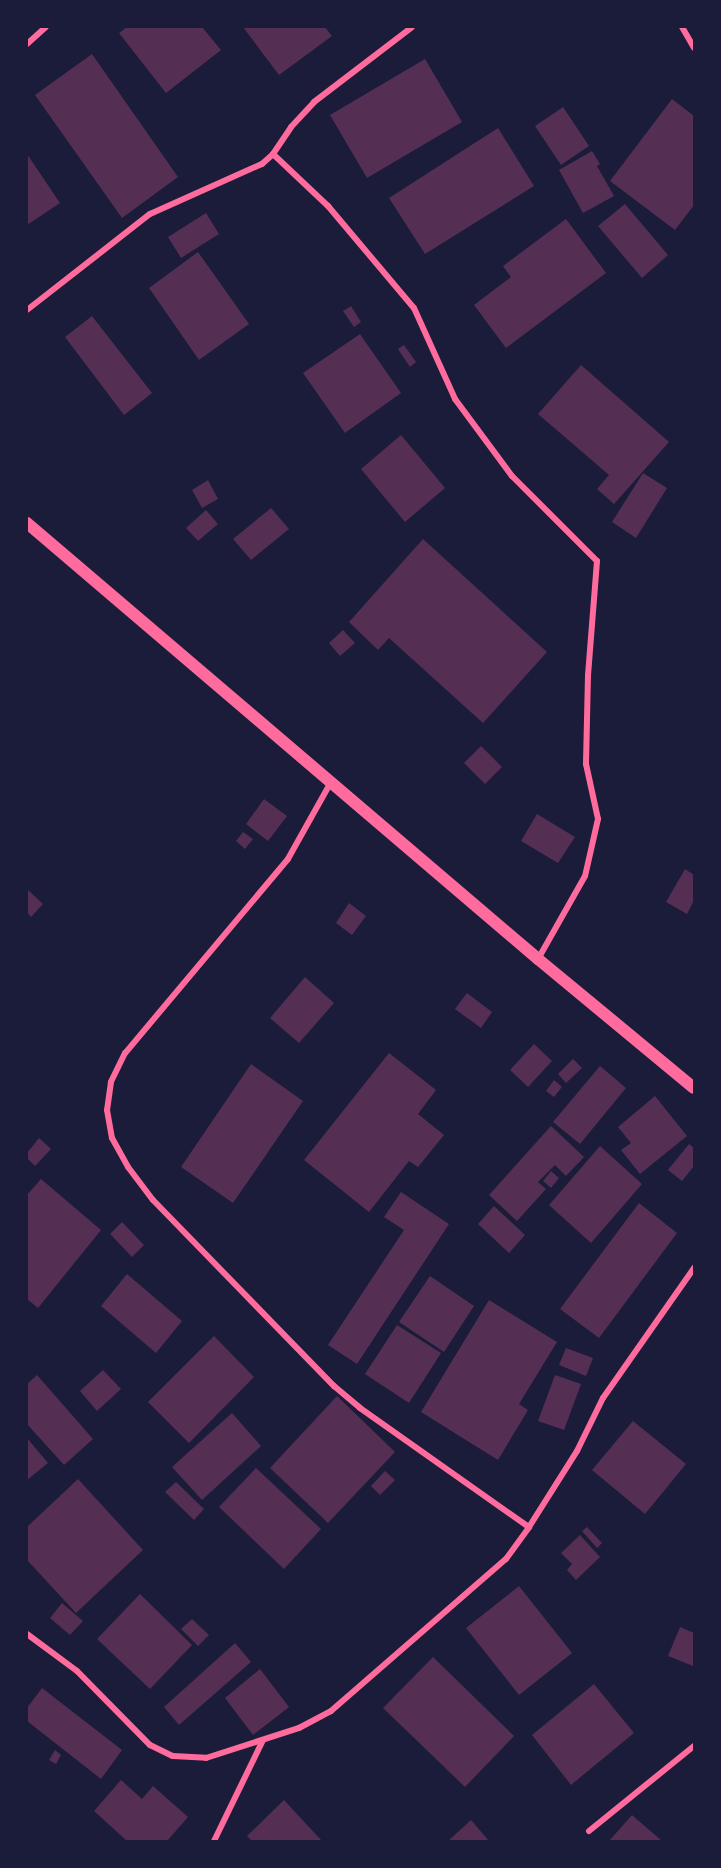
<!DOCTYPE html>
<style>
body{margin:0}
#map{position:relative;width:721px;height:1868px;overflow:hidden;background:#1b1b3a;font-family:Quicksand,sans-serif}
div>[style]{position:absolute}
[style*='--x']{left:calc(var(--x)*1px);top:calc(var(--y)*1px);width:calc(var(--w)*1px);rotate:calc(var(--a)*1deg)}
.building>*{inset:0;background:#542f53}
.minor>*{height:6px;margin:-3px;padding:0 3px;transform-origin:3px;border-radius:3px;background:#ff6b9d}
.secondary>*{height:12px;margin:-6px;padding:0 6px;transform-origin:6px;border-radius:6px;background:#ff6b9d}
span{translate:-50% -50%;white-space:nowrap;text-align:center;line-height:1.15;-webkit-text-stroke:4.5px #1b1b3a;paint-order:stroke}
.frame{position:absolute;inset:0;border:28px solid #1b1b3a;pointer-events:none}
</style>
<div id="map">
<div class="building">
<i style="clip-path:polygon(127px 27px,202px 27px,221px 50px,166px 93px,119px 33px)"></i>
<i style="clip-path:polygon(243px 27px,325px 27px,332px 36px,279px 75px)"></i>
<i style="clip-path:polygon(92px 54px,178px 177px,122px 218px,35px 95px)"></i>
<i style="clip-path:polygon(425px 59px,462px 122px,367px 178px,330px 115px)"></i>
<i style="clip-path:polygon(672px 99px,694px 116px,694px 205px,675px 230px,610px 181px)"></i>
<i style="clip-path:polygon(563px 107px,589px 146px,561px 165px,535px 126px)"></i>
<i style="clip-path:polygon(498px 128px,534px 186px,425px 254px,389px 198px)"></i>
<i style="clip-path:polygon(592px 151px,600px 164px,597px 166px,614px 196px,583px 213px,559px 170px)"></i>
<i style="clip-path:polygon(27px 154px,60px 203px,27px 225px)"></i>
<i style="clip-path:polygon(625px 204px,668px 255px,642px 278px,598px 226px)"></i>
<i style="clip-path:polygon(206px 213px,219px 234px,181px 258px,168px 237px)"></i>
<i style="clip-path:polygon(566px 219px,606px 273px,506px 348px,474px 305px,511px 277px,503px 266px)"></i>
<i style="clip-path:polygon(198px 252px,249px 324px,199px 360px,149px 288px)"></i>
<i style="clip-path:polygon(351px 306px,361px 322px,354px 327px,343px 311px)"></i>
<i style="clip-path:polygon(92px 316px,152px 393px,124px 415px,65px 337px)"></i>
<i style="clip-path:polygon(360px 334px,401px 393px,345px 433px,303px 373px)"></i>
<i style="clip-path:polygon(404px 345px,416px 362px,410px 367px,398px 349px)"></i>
<i style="clip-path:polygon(581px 365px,669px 442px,614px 504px,597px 489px,609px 475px,538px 414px)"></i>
<i style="clip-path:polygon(401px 435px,445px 488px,405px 522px,361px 469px)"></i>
<i style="clip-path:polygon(643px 473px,667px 488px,636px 538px,612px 522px)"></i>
<i style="clip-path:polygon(208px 480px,218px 499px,202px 508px,192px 490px)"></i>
<i style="clip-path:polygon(271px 508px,289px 529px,251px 560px,233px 539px)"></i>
<i style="clip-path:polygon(206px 510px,218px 524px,198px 541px,186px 528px)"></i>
<i style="clip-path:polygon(423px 539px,547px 652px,483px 723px,389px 638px,378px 650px,349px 622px)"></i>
<i style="clip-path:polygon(343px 630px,355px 643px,340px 656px,329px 643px)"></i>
<i style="clip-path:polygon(481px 746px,502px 767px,485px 784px,464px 763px)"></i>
<i style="clip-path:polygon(264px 799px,287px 816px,268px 841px,246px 824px)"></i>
<i style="clip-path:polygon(537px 814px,575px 837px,558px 863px,521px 841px)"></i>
<i style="clip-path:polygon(243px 832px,253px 839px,245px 849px,236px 841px)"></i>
<i style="clip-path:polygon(685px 869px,694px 875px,694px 900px,687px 914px,666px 902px)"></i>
<i style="clip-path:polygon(27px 889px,43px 904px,31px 917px,27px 912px)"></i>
<i style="clip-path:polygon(349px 903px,366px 916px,352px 935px,336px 923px)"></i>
<i style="clip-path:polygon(305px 977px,334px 1003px,299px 1043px,270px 1018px)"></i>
<i style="clip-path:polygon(467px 993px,492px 1012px,481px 1028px,455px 1009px)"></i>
<i style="clip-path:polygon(534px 1044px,552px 1061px,528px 1087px,510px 1070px)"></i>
<i style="clip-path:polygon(389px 1053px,436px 1090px,418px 1114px,444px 1135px,418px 1167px,409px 1161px,369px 1212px,304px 1160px)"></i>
<i style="clip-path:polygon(573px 1059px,582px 1068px,566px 1083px,558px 1074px)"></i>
<i style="clip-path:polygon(251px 1064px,303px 1101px,233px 1203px,181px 1167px)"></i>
<i style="clip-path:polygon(600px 1066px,626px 1088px,580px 1144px,553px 1122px)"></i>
<i style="clip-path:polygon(554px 1080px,562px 1087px,554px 1097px,546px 1091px)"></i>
<i style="clip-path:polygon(655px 1096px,687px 1136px,640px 1174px,621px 1150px,631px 1143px,618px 1127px)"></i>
<i style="clip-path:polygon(551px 1126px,584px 1157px,566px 1176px,555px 1165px,538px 1182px,546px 1189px,517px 1221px,489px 1195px)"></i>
<i style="clip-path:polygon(39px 1138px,51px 1149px,35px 1166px,27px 1158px,27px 1153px)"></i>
<i style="clip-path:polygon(689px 1144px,694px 1148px,694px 1166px,682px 1181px,668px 1170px)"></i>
<i style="clip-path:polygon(600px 1146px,642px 1184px,591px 1243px,549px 1205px)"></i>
<i style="clip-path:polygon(551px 1171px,559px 1178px,551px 1188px,543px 1181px)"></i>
<i style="clip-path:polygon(41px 1179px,101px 1230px,38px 1308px,27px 1299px,27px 1195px)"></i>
<i style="clip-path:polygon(401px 1192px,449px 1224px,357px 1364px,328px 1345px,404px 1230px,384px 1217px)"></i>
<i style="clip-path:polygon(639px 1203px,677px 1233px,599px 1338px,560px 1309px)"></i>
<i style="clip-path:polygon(494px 1206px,525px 1235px,509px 1253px,478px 1224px)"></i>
<i style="clip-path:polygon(122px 1222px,144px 1245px,132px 1257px,110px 1234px)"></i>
<i style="clip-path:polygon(127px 1274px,182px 1321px,156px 1353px,101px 1306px)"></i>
<i style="clip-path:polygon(430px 1276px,474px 1306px,444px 1352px,399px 1322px)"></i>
<i style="clip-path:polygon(489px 1300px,557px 1342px,519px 1404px,528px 1410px,498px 1460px,421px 1412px)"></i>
<i style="clip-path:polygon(397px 1325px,441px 1353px,409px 1403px,365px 1374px)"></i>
<i style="clip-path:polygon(214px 1336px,254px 1377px,189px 1443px,148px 1402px)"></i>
<i style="clip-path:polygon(566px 1348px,593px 1358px,586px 1376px,559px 1365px)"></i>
<i style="clip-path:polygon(103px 1370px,121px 1389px,97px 1411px,80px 1391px)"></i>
<i style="clip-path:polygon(37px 1375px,93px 1439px,64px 1465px,27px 1424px,27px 1384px)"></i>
<i style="clip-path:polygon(555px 1375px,581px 1384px,564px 1430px,538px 1421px)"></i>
<i style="clip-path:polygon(337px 1396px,395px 1452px,328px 1523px,270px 1468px)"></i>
<i style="clip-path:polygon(232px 1413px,261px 1446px,202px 1500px,172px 1467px)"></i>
<i style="clip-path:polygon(633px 1421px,686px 1464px,645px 1514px,592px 1470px)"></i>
<i style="clip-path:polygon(27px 1438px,48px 1463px,27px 1480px)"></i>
<i style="clip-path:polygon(256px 1468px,321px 1529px,284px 1569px,219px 1507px)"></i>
<i style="clip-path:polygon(385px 1471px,395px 1480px,380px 1495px,371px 1486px)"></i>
<i style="clip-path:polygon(78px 1479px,143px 1550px,76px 1613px,27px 1560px,27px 1527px)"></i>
<i style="clip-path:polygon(176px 1482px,204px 1509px,194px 1520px,165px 1492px)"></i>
<i style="clip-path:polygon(587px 1527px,602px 1543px,597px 1548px,582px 1531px)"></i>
<i style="clip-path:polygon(580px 1535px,600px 1557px,576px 1580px,567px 1570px,572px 1564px,561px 1553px)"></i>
<i style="clip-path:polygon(519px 1586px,572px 1653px,519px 1695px,466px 1628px)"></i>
<i style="clip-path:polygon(140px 1594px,192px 1645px,150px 1689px,97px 1639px)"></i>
<i style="clip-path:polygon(62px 1603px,83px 1621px,70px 1635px,50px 1618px)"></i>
<i style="clip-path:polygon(192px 1619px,209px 1635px,198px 1646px,181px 1629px)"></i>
<i style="clip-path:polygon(680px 1627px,694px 1633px,693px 1666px,668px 1656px)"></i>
<i style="clip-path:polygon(235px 1643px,251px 1662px,179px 1725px,164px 1707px)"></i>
<i style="clip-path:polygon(433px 1657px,514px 1736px,465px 1787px,383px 1708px)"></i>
<i style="clip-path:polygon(260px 1669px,289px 1707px,253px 1735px,225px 1698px)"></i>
<i style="clip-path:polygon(594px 1684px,634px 1733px,571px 1785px,532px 1735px)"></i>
<i style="clip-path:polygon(42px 1688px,122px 1750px,101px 1779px,27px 1721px,27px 1708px)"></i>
<i style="clip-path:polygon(55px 1750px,61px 1755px,56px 1764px,49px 1760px)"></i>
<i style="clip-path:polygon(121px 1780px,142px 1799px,153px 1786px,188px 1817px,167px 1841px,127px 1841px,94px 1811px)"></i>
<i style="clip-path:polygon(284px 1800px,322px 1841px,252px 1841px,247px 1836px)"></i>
<i style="clip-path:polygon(632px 1815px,662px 1841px,609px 1841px)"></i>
<i style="clip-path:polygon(471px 1820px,489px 1841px,448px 1841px)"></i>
</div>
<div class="minor">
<i style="--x:682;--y:27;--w:24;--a:60"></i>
<i style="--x:27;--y:44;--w:25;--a:-42"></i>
<i style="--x:273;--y:154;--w:76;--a:43.4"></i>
<i style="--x:328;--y:206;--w:133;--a:49.9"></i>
<i style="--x:414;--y:308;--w:100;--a:65.7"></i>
<i style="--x:455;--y:399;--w:96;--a:53.5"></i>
<i style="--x:512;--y:476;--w:120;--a:45"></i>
<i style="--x:597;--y:561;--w:114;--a:94.5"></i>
<i style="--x:588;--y:675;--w:89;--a:91.3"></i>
<i style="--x:586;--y:764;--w:56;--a:77.7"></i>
<i style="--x:598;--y:819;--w:58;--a:102.8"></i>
<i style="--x:585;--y:876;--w:95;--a:119.5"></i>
<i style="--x:27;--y:310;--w:156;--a:-38"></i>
<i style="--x:150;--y:214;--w:123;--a:-24.1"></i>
<i style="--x:262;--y:164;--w:15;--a:-42"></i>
<i style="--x:273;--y:154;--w:32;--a:-56"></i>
<i style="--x:291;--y:127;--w:34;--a:-47"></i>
<i style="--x:314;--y:102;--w:123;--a:-37.4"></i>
<i style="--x:331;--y:782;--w:88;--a:119.2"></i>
<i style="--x:288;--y:859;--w:253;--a:130"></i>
<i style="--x:125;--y:1053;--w:32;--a:116"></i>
<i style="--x:111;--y:1082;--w:28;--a:98"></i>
<i style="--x:107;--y:1110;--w:28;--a:80"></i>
<i style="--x:112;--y:1138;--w:33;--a:61"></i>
<i style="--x:128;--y:1167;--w:41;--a:52.9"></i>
<i style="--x:153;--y:1200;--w:260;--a:45.8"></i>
<i style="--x:334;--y:1386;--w:34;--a:40"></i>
<i style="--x:360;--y:1408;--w:207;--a:35.2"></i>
<i style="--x:27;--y:1634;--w:62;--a:36.5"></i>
<i style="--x:77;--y:1671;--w:104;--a:45.4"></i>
<i style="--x:150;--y:1745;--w:25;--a:26"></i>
<i style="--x:173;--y:1756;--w:33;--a:3"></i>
<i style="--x:206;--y:1758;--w:98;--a:-17.9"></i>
<i style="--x:299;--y:1728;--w:36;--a:-28"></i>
<i style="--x:331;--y:1711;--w:232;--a:-41"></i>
<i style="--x:506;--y:1559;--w:39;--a:-54"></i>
<i style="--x:529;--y:1527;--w:90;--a:-57.7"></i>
<i style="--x:577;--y:1451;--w:59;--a:-63.9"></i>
<i style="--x:603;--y:1398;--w:159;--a:-55"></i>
<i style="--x:589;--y:1831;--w:135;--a:-39"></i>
<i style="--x:214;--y:1841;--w:112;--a:-64.1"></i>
</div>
<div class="secondary">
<i style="--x:27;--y:523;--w:672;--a:40.47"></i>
<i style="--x:538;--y:959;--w:202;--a:39.6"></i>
</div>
<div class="frame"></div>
</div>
